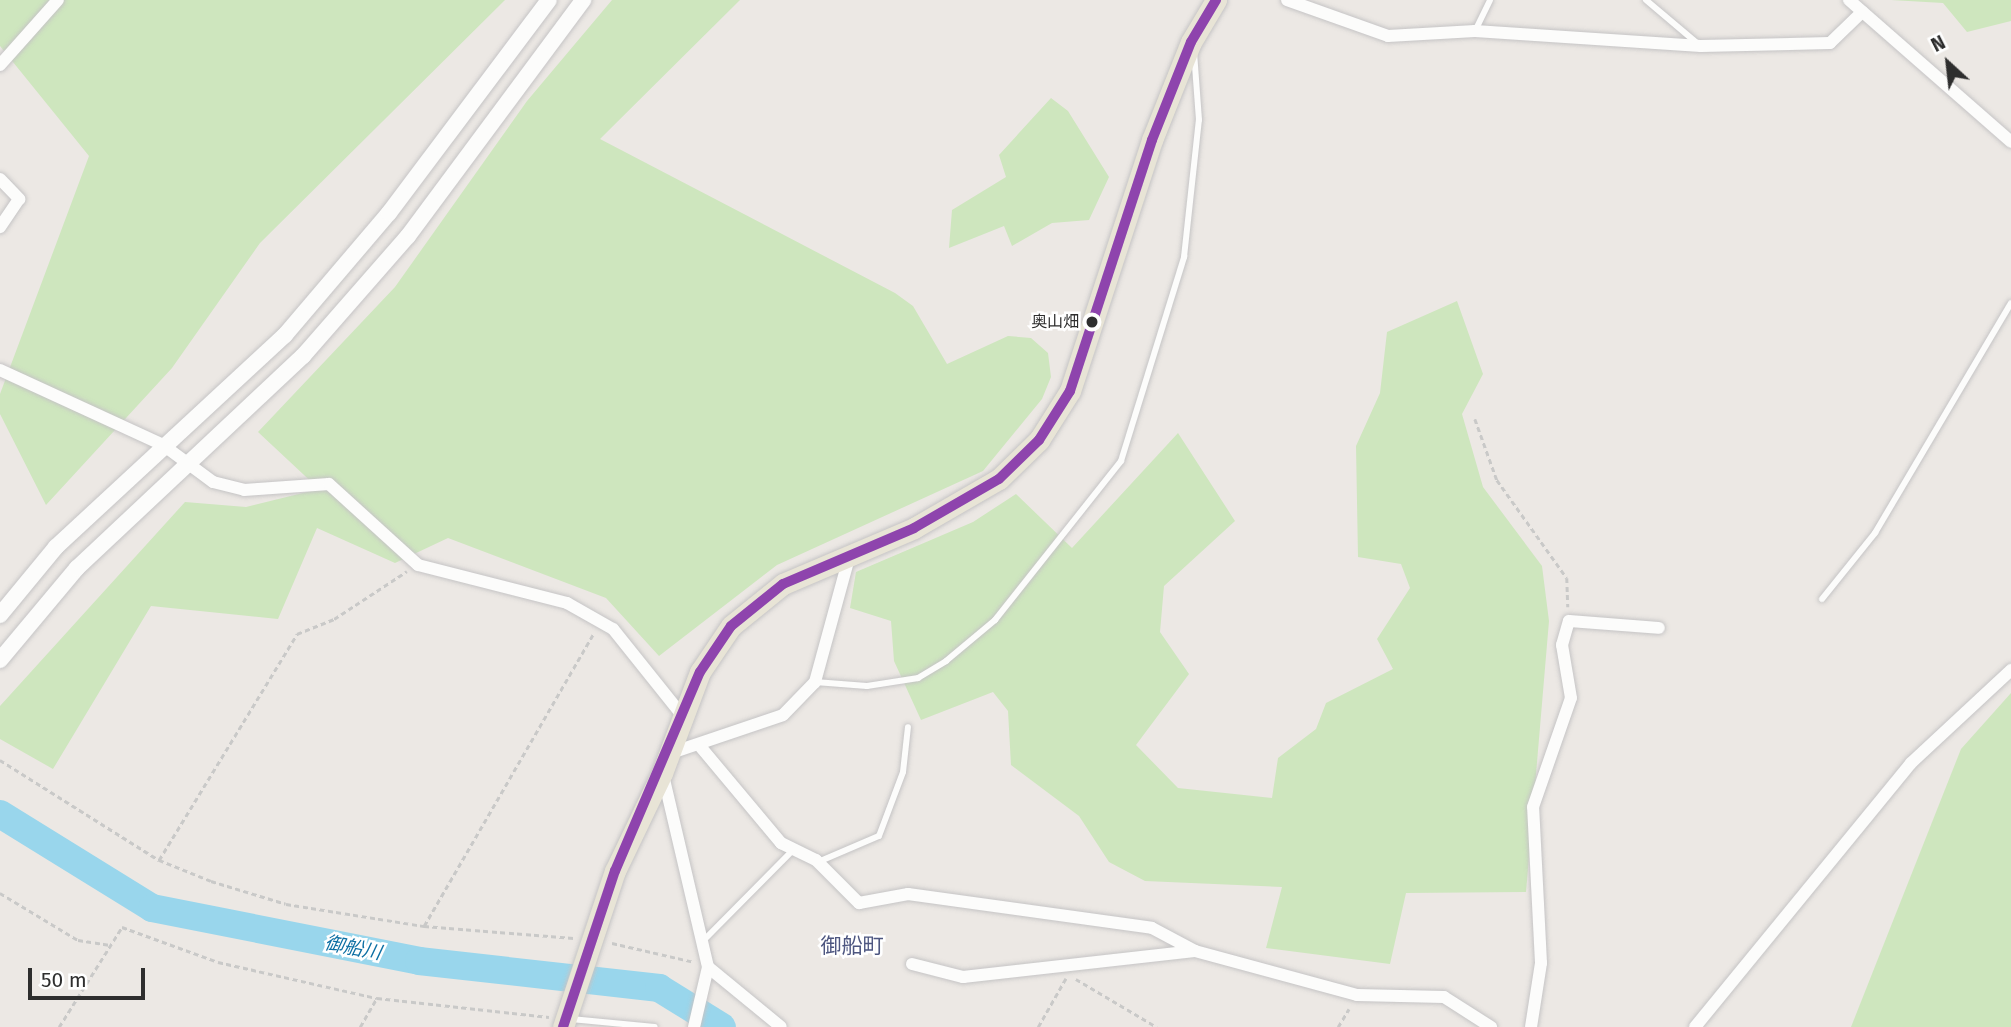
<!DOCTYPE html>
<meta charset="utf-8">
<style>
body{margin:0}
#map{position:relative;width:2011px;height:1027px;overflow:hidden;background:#ece8e4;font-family:"Fira Sans","Noto Sans JP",sans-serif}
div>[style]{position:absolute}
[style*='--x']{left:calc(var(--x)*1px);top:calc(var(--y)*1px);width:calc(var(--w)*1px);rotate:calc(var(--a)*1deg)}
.green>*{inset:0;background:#cee6be}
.river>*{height:28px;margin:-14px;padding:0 14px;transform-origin:14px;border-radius:14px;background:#99d6ec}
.path>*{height:2.5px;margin-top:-1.25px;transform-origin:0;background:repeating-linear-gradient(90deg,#c9c9c8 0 5px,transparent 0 8.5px)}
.roads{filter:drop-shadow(0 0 2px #c5c4c5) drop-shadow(0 0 2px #c5c4c5)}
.service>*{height:6px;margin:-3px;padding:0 3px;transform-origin:3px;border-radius:3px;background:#fcfcfb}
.minor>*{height:12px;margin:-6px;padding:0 6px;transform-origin:6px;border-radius:6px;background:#fcfcfb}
.tertiary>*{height:16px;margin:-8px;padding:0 8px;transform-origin:8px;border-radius:8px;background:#fcfcfb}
.primary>*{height:21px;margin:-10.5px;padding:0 10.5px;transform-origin:10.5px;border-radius:10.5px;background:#e8e4d6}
.bus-1>*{height:10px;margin:-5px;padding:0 5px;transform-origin:5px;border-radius:5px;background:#8e44ad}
.dots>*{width:19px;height:19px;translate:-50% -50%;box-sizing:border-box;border:4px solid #fff;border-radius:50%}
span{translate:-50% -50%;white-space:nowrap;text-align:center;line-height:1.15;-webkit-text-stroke:5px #fff;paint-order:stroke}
.bus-label{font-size:16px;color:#2e2e2e}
.right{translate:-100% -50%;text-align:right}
.water-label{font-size:19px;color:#0d6fa3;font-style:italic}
.quarter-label{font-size:21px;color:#4d5680}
.north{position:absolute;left:1913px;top:28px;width:70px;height:70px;-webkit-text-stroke:5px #fff;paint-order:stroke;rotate:333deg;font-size:19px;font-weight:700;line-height:28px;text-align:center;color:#2e2e2e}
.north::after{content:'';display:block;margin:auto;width:24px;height:32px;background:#2e2e2e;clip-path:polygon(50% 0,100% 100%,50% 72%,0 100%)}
.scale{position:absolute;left:28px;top:968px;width:117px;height:32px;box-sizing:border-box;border:4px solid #2e2e2e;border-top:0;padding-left:9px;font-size:21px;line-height:24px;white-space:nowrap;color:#2e2e2e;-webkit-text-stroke:5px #fff;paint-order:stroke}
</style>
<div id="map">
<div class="green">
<i style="clip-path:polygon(0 0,505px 0,260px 243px,172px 368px,46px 505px,0 414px,0 394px,89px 156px,0 46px)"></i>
<i style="clip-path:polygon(612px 0,740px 0,600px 139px,895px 293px,913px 306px,947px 364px,1008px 336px,1031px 338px,1048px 353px,1051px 377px,1042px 399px,983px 471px,777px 565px,659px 656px,606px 598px,448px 538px,395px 563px,317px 528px,278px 619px,151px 606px,53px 769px,0 739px,0 706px,185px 502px,246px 507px,319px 489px,258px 432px,395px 287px,527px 101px)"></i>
<i style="clip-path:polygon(1891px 0,2011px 0,2011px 21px,1967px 32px,1943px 3px)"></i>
<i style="clip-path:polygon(1051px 98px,1068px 111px,1109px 177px,1089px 220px,1052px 223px,1012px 246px,1004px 226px,949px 248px,952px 210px,1006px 177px,999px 155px)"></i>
<i style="clip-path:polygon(1457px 301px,1483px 374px,1462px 414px,1483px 487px,1542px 566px,1549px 621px,1526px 892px,1406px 893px,1390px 964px,1266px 948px,1282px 887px,1145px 881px,1109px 862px,1079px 816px,1011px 765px,1008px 711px,993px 692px,921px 720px,894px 661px,891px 621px,850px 608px,856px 572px,973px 522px,1016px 494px,1072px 548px,1178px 433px,1235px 521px,1164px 586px,1160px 632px,1189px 674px,1136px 745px,1178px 788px,1272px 798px,1278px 758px,1316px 729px,1326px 703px,1393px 669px,1377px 639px,1410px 588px,1401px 564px,1358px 557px,1356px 446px,1380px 393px,1387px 332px)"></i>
<i style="clip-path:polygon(2011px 693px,2011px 1027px,1851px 1027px,1961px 749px)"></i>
</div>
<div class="river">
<i style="--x:0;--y:814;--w:179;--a:31.7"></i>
<i style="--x:152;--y:908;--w:272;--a:11.2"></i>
<i style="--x:419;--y:961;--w:242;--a:6.4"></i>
<i style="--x:659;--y:988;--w:74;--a:31.8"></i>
</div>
<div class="path">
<i style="--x:1475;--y:419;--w:65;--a:70.2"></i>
<i style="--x:1497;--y:480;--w:120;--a:54.5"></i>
<i style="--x:1567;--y:578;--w:29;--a:88"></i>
<i style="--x:0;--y:760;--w:188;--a:32.2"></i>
<i style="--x:159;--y:860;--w:56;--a:22"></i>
<i style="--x:211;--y:881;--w:78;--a:17"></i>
<i style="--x:286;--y:904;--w:140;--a:9.1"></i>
<i style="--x:424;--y:926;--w:150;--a:4.6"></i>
<i style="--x:159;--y:860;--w:265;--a:-58.6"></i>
<i style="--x:297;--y:634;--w:40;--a:-22"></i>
<i style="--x:334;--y:619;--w:87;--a:-33.3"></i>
<i style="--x:0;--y:893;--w:91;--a:31.1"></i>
<i style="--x:78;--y:940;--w:31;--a:9"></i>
<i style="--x:424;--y:926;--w:337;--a:-59.9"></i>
<i style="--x:612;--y:943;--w:84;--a:13"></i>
<i style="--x:1076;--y:979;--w:94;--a:30.7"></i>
<i style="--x:59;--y:1027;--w:118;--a:-57.8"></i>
<i style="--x:122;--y:927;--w:102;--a:20"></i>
<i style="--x:218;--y:962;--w:163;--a:12.8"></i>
<i style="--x:377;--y:998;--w:173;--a:6.3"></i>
<i style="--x:360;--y:1027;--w:34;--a:-60"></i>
<i style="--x:1038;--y:1027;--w:56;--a:-60.3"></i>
<i style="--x:1338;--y:1027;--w:21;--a:-59"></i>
</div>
<div class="roads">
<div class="service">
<i style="--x:1646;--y:0;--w:68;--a:40.2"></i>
<i style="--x:1475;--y:31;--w:34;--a:-64"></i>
<i style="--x:1822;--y:599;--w:85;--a:-51.2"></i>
<i style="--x:1875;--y:533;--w:267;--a:-59.4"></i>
<i style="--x:815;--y:682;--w:52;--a:4.4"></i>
<i style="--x:867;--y:686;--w:52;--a:-8.9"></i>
<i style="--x:918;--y:678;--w:33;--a:-31"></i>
<i style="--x:946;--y:661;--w:64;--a:-39.9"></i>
<i style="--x:995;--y:620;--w:203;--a:-51.6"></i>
<i style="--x:1121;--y:461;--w:214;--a:-72.8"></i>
<i style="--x:1184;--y:257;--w:138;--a:-83.8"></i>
<i style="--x:1199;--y:120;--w:68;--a:-94.2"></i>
<i style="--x:818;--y:862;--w:66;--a:-23.1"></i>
<i style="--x:879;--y:836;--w:68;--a:-69.4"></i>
<i style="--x:903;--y:772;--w:45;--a:-83.7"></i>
<i style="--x:702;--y:942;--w:131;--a:-45.3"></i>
<i style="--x:571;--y:1019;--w:84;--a:5.4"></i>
</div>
<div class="minor">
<i style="--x:1287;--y:0;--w:107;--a:19.6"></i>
<i style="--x:1388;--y:36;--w:87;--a:-3.3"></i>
<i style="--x:1475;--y:31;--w:226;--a:3.8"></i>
<i style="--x:1701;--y:46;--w:129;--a:-1.3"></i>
<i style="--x:1830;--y:43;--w:45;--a:-44.1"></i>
<i style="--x:1849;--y:0;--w:215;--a:41.2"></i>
<i style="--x:0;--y:65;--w:87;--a:-48.3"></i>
<i style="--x:0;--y:179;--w:28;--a:46"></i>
<i style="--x:19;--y:199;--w:34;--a:124"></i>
<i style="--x:0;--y:370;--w:179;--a:24.7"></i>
<i style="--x:163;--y:445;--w:62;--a:36.5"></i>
<i style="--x:213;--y:482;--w:32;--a:14"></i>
<i style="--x:244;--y:490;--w:85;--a:-4"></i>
<i style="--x:329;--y:484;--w:120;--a:42.3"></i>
<i style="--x:418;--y:565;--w:154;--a:14.3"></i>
<i style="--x:567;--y:603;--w:53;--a:29.5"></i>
<i style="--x:613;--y:629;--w:110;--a:51.3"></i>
<i style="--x:699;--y:745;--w:128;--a:50.1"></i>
<i style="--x:781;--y:843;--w:39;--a:26"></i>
<i style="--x:816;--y:860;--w:61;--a:45"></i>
<i style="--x:859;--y:903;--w:50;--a:-10.4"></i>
<i style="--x:908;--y:894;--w:246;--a:7.9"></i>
<i style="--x:1152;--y:928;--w:49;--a:28.1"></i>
<i style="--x:1195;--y:951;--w:168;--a:15.2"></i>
<i style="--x:1357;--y:995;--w:87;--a:1.3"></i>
<i style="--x:1444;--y:997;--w:56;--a:32.6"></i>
<i style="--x:668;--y:754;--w:121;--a:-18.7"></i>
<i style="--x:783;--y:715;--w:46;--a:-45.9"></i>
<i style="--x:815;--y:682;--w:133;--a:-74.7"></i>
<i style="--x:663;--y:775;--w:197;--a:76.8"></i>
<i style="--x:708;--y:967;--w:62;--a:103.1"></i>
<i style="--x:912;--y:964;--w:53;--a:14.3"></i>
<i style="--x:963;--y:977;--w:233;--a:-6.4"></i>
<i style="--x:708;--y:967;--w:94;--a:39.4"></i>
<i style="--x:1531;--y:1027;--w:65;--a:-81.1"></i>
<i style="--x:1541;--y:963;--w:156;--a:-92.9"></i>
<i style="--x:1533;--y:807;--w:115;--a:-70.8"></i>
<i style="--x:1571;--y:698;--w:54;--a:-99.6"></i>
<i style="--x:1562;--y:645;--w:25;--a:-74"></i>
<i style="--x:1569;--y:621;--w:90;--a:4.4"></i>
<i style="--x:1695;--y:1027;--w:341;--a:-50.7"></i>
<i style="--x:1911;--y:763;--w:137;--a:-42.9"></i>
</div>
<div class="tertiary">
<i style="--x:0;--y:615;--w:88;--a:-50.5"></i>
<i style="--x:56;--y:547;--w:312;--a:-42.8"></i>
<i style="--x:285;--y:335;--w:160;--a:-49.6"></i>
<i style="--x:389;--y:213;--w:266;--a:-53.1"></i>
<i style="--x:0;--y:660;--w:120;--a:-50.1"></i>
<i style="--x:77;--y:568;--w:310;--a:-43.2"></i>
<i style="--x:303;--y:356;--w:159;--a:-48.8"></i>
<i style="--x:408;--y:236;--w:294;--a:-53.4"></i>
</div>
<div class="primary">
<i style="--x:563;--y:1027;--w:164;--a:-71.6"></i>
<i style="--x:615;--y:871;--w:109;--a:-64.4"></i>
<i style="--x:662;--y:773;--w:108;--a:-69.4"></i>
<i style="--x:700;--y:672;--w:55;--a:-56"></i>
<i style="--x:731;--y:626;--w:67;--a:-38.9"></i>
<i style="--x:783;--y:584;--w:142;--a:-23.1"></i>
<i style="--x:914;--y:528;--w:98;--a:-30"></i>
<i style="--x:999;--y:479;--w:56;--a:-44.3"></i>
<i style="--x:1039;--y:440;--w:58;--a:-57.7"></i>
<i style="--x:1070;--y:391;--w:264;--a:-71.9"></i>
<i style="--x:1152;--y:140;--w:105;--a:-68.3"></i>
<i style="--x:1191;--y:42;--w:49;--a:-59.2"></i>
</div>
</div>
<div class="bus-1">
<i style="--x:563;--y:1027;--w:164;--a:-71.6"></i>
<i style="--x:615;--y:871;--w:216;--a:-66.9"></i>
<i style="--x:700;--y:672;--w:55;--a:-56"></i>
<i style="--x:731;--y:626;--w:67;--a:-38.9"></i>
<i style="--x:783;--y:584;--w:142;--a:-23.1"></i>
<i style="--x:914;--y:528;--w:98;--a:-30"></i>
<i style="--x:999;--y:479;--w:56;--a:-44.3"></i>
<i style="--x:1039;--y:440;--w:58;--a:-57.7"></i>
<i style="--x:1070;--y:391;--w:264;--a:-71.9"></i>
<i style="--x:1152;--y:140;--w:105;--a:-68.3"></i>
<i style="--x:1191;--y:42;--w:49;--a:-59.2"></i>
</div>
<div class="dots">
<i style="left:1092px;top:322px;background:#2e2e2e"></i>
</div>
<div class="bus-label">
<span class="right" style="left:1079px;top:322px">奥山畑</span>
</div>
<div class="water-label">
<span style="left:353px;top:948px;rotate:11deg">御船川</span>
</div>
<div class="quarter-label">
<span style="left:852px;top:946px">御船町</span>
</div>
<div class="north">N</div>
<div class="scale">50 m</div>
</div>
